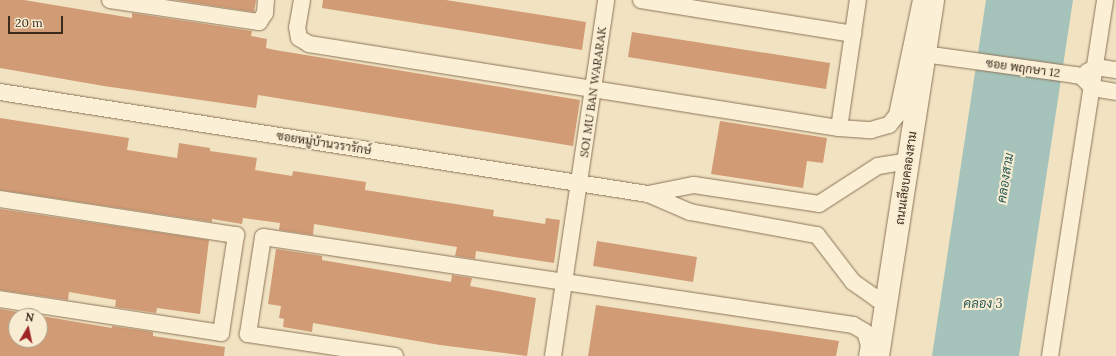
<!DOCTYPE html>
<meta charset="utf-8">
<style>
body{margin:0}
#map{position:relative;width:1116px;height:356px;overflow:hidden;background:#f1e3c2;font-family:Lora,Sarabun,serif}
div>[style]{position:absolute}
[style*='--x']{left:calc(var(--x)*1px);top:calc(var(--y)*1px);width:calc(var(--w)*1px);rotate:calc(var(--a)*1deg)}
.water>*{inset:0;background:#a5c3ba}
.building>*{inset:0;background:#d19b75}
.roads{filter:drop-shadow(0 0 1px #8c7358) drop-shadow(0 0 1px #8c7358)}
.street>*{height:16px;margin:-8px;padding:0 8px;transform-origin:8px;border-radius:8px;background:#fbf0d6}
.secondary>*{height:22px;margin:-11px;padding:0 11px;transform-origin:11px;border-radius:11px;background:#fbf0d6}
span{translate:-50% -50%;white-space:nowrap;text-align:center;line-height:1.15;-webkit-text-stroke:4px #f8edd2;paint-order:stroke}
.street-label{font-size:12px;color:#3b2b1d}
.water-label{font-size:13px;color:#2b5c58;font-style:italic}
.north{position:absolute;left:8px;top:308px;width:40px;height:40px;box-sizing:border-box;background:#f8edd2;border:1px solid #ac9f8a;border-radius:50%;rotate:9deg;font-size:11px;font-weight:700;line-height:16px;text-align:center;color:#3b2b1d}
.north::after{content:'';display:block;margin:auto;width:14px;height:18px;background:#9f2425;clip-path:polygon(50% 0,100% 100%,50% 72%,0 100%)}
.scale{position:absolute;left:8px;top:16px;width:55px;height:18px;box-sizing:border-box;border:2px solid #3b2b1d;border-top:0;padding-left:5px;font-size:12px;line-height:14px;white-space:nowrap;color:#3b2b1d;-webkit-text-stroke:3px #f8edd2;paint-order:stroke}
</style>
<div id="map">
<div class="water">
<i style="clip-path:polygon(986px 0,1073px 0,1019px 356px,932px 356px)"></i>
</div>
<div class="building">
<i style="clip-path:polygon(0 0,24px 0,132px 18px,132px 13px,252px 31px,251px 36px,267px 39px,266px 48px,275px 50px,580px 100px,573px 146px,258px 95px,256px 108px,104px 86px,0 68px)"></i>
<i style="clip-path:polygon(175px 0,256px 0,254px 12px)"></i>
<i style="clip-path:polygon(323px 0,446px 0,586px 22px,582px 50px,322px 8px)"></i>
<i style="clip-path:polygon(632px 32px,830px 63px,826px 89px,628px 57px)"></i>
<i style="clip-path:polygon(0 118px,129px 138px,127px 150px,177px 158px,179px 143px,210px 148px,210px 151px,257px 158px,255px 170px,292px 176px,293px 171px,366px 182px,365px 190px,494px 210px,493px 216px,545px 224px,546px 218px,560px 220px,554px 263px,476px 251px,475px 259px,455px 256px,457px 247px,314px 224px,313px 235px,279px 230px,280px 223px,243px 218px,242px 224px,212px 219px,212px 222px,0 190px)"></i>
<i style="clip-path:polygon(720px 121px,827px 138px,823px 163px,807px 161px,803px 188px,711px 174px)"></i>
<i style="clip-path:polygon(0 209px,209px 240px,200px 314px,157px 308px,156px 313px,115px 307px,116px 300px,69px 292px,68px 300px,0 290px)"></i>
<i style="clip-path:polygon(597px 241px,697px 257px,693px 282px,593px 266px)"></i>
<i style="clip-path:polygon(276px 249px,322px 256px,322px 260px,451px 282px,452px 275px,472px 278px,470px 286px,536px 298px,527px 356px,440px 345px,313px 323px,312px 332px,283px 327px,284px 319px,279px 318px,281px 306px,268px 304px)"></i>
<i style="clip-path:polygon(596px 305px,839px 341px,836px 356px,588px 356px)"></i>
<i style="clip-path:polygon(evenodd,0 309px,112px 328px,112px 326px,153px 332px,153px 336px,225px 347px,224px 356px,0 356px,0 309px,16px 316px,40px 316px,40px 340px,16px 340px,16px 316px)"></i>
</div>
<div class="roads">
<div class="street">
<i style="--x:110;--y:0;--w:151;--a:8.4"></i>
<i style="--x:259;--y:22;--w:11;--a:-56"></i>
<i style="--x:265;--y:13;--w:13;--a:-86"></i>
<i style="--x:302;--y:0;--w:27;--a:100"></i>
<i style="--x:297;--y:27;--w:11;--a:80"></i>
<i style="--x:299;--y:38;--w:12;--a:31"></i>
<i style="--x:309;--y:44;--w:537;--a:9.01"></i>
<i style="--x:839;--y:128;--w:32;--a:4"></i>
<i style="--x:871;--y:130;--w:19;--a:-16"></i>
<i style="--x:889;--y:125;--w:13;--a:-51"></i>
<i style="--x:897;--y:115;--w:117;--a:-78.2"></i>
<i style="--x:641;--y:0;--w:215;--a:9.1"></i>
<i style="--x:924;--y:54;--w:152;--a:7.9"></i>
<i style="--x:1075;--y:75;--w:6;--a:9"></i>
<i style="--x:1081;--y:76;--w:17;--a:45"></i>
<i style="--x:1093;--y:88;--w:23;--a:10"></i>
<i style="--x:1087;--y:72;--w:10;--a:-29"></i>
<i style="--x:1096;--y:67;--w:20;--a:9"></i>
<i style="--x:0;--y:92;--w:656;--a:8.95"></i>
<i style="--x:648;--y:194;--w:46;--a:23.2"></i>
<i style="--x:690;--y:212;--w:129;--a:10.3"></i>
<i style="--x:817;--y:235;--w:59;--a:52.5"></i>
<i style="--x:853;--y:282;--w:29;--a:35"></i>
<i style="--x:877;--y:299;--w:11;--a:0"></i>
<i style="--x:839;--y:128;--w:129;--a:-81.6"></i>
<i style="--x:648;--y:194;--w:47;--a:-11.1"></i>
<i style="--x:694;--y:185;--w:126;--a:8.6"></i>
<i style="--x:819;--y:204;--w:70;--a:-32.8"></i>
<i style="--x:878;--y:166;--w:26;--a:-9"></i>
<i style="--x:904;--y:162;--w:8;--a:-40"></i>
<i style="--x:0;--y:199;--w:239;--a:8.7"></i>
<i style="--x:236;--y:235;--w:99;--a:98.7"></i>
<i style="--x:221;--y:333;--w:224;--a:-171.3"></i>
<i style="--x:395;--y:356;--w:149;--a:-171.5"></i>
<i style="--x:248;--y:334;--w:98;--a:-81.2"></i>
<i style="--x:263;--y:237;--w:597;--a:8.48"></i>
<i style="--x:853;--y:325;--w:14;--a:30"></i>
<i style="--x:865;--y:332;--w:14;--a:73"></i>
<i style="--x:869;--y:345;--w:11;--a:100"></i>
<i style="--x:553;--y:356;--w:360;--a:-81.5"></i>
<i style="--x:1050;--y:356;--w:360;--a:-81.2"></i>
</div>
<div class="secondary">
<i style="--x:878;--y:356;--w:360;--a:-81.2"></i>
</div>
</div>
<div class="street-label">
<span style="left:1023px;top:68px;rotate:8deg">ซอย พฤกษา 12</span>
<span style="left:593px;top:92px;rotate:-82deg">SOI MU BAN WARARAK</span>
<span style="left:324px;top:143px;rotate:9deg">ซอยหมู่บ้านวรารักษ์</span>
<span style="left:906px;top:178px;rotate:-82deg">ถนนเลียบคลองสาม</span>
</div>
<div class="water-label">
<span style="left:1006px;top:178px;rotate:-81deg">คลองสาม</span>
<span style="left:983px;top:304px">คลอง 3</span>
</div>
<div class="north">N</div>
<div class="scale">20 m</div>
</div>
